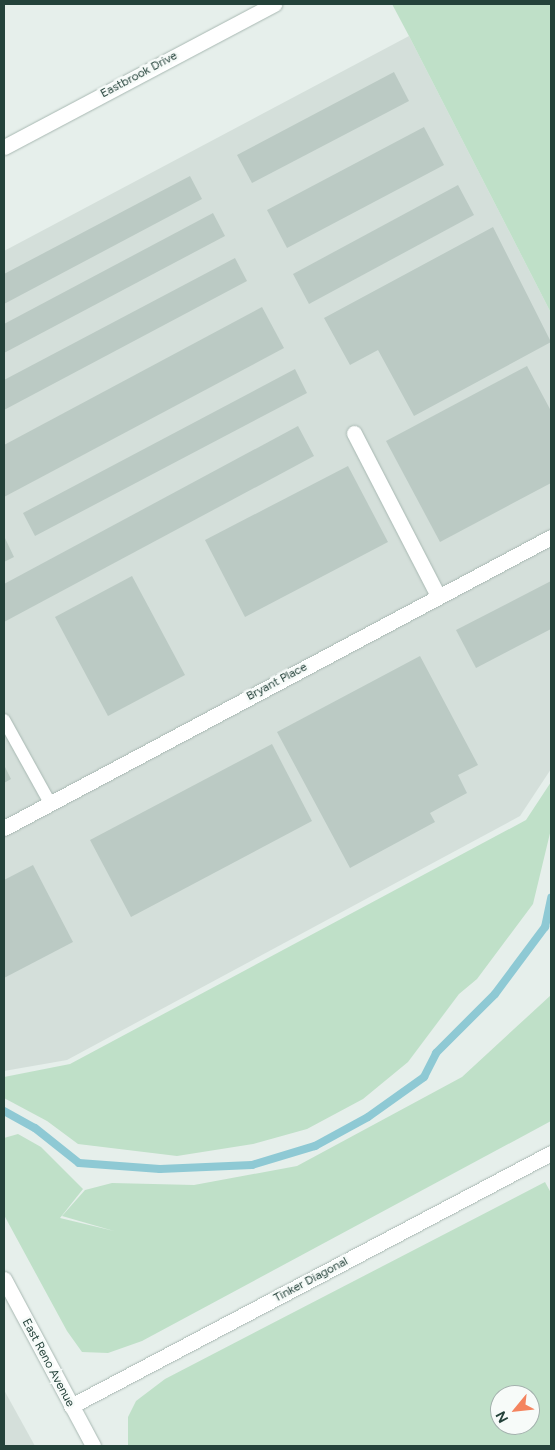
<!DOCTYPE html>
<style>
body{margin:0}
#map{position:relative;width:555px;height:1450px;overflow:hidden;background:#e6efeb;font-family:Figtree,sans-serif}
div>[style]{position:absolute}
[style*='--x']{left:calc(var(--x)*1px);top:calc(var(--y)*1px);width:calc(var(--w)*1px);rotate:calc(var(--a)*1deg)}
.built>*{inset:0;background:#d4dfda}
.green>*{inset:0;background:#bfe0c8}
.stream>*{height:8px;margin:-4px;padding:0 4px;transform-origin:4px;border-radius:4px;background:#8ec9d4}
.building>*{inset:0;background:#bbcac4}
.roads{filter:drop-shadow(0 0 1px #a8b8b2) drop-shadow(0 0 1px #a8b8b2)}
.service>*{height:12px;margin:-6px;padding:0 6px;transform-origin:6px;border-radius:6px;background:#fff}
.minor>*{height:15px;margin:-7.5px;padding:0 7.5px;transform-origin:7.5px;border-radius:7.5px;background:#fff}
.tertiary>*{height:15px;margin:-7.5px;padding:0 7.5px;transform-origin:7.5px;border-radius:7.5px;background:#fff}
.secondary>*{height:15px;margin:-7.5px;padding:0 7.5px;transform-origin:7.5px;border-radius:7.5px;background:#fff}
span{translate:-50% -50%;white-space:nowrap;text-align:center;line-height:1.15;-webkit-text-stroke:5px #f7fbf9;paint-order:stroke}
.street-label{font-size:12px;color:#24423a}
.frame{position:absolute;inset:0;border:5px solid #24423a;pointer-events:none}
.north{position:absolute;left:490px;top:1385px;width:50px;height:50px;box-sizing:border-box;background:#f7fbf9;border:1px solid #a3b1ad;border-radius:50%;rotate:242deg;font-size:14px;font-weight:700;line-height:20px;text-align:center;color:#24423a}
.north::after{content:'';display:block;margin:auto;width:18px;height:22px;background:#f4845f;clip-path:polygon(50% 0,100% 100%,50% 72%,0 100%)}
</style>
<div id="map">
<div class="built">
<i style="clip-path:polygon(409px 36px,551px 313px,551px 769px,520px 816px,67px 1060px,4px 1071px,4px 251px)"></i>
<i style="clip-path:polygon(4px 1390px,35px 1446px,4px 1446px)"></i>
</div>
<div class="green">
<i style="clip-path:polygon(392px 4px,551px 4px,551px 313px,409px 36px)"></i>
<i style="clip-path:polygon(551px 782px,551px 829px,533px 904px,477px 979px,459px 994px,408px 1062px,363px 1099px,307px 1129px,253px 1144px,177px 1156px,78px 1144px,47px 1121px,4px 1098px,4px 1077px,70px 1064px,526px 820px)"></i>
<i style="clip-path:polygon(551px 995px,551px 1121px,142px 1341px,108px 1353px,82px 1352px,67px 1331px,4px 1215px,4px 1138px,18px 1134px,41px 1147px,83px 1189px,60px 1218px,114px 1231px,62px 1216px,85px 1190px,112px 1183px,194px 1185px,297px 1166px,462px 1077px)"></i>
<i style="clip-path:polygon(evenodd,545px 1182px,551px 1193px,551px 1446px,128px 1446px,128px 1417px,136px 1401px,165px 1379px,545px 1182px,500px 1395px,530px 1395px,530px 1425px,500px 1425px,500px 1395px)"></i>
</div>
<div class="stream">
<i style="--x:4;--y:1111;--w:35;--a:29"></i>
<i style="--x:35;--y:1128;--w:56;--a:38.5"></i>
<i style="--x:79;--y:1163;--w:81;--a:4.2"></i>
<i style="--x:160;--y:1169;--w:92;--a:-2.5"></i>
<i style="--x:252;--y:1165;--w:66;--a:-16.8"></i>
<i style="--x:315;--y:1146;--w:60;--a:-28.7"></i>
<i style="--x:368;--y:1117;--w:69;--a:-35.5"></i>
<i style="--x:424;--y:1077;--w:27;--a:-63"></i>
<i style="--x:436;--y:1053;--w:83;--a:-45"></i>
<i style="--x:495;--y:994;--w:84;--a:-53.3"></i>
<i style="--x:545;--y:927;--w:30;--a:-78"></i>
</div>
<div class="building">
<i style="clip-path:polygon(394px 72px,409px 101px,252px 183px,237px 155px)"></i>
<i style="clip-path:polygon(424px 127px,444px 165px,287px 248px,267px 210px)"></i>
<i style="clip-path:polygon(190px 176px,202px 199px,4px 304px,4px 274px)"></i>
<i style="clip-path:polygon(458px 185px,474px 215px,309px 304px,293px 274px)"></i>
<i style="clip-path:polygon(213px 213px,225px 236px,4px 353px,4px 324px)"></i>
<i style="clip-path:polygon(493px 227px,551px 342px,414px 416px,378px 350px,350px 365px,324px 318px)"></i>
<i style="clip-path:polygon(235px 258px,247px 281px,4px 410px,4px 380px)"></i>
<i style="clip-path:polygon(262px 307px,284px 348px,4px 497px,4px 445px)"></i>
<i style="clip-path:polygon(527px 366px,551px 411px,551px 483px,440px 542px,386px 441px)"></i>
<i style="clip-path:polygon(295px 369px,307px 393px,35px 536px,23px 513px)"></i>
<i style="clip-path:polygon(298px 426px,314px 456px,4px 622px,4px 584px)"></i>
<i style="clip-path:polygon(348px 466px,388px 542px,245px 617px,205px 540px)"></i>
<i style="clip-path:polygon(4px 536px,14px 557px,4px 562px)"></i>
<i style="clip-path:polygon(132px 576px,185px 675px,108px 716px,55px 617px)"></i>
<i style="clip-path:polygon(551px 581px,551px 629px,476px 668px,456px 630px)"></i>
<i style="clip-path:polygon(420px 656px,478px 765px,458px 775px,467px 793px,430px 813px,435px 822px,350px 868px,277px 732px)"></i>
<i style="clip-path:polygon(272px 744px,312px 821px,131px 917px,90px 840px)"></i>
<i style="clip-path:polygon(4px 765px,11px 779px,4px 783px)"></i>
<i style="clip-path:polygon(33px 865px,73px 942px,4px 978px,4px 880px)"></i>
</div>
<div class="roads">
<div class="service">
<i style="--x:4;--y:720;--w:95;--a:61"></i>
</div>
<div class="minor">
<i style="--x:4;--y:147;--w:306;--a:-27.9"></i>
<i style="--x:354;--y:433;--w:183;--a:62.7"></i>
<i style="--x:4;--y:828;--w:620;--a:-28.01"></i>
</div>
<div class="tertiary">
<i style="--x:71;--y:1406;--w:543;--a:-27.79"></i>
</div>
<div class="secondary">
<i style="--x:4;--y:1279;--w:189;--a:61.9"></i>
</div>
</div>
<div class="street-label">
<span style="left:139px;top:75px;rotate:-28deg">Eastbrook Drive</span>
<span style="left:277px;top:682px;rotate:-28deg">Bryant Place</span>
<span style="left:311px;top:1280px;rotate:-28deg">Tinker Diagonal</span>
<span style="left:48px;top:1363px;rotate:62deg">East Reno Avenue</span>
</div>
<div class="frame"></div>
<div class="north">N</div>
</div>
